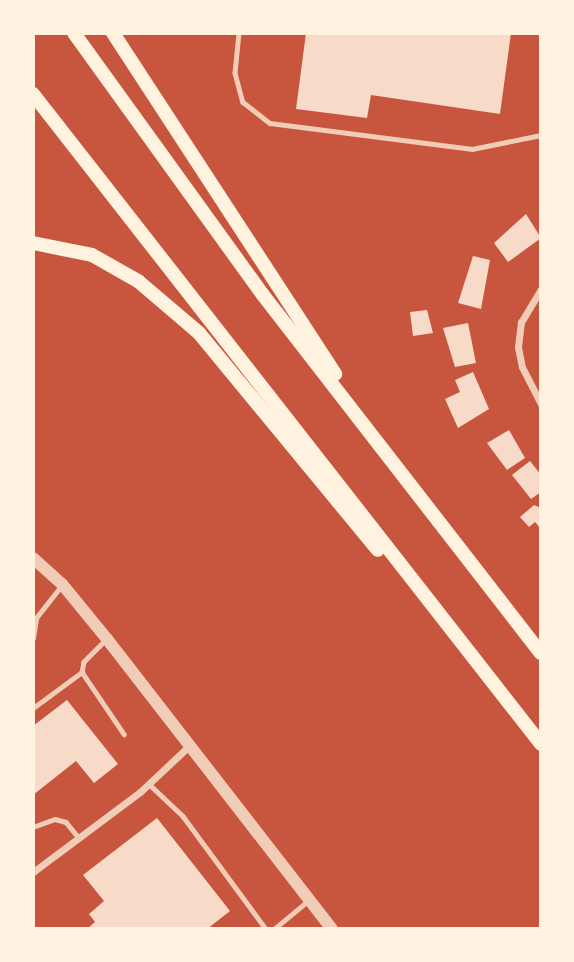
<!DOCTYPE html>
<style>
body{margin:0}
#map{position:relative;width:574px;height:962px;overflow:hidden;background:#c8553d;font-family:Mulish,sans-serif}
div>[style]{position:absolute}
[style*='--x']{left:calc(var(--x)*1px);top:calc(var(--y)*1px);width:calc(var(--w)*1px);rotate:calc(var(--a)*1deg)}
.building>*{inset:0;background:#f7dbc8}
.service>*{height:4.5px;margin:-2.25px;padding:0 2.25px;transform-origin:2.25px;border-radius:2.25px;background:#f1ccb7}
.minor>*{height:7px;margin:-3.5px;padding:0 3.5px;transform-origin:3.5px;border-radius:3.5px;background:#f1ccb7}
.tertiary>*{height:12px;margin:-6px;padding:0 6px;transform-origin:6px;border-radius:6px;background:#f1ccb7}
.primary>*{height:14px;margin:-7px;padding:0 7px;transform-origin:7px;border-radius:7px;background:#fff3e0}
span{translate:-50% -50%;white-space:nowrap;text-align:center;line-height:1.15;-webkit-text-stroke:7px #fff3e0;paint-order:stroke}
.frame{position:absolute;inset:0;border:35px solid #fff3e0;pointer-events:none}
</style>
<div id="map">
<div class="building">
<i style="clip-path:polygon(306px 33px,511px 33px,500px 114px,371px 95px,367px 118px,296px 109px)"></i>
<i style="clip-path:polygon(526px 214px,541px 238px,508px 262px,494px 243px)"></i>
<i style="clip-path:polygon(473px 256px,490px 260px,481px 309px,458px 303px)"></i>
<i style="clip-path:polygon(427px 310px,433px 333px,413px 336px,410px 312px)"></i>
<i style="clip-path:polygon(468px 323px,476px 363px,455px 367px,443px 328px)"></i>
<i style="clip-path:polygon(473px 372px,489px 409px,458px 428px,445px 399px,460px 392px,455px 380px)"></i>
<i style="clip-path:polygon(509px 430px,525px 458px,507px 470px,487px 443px)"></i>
<i style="clip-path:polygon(530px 461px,541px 475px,541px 492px,531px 499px,512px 475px)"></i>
<i style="clip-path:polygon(534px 505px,541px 508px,541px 529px,535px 522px,529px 527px,520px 517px)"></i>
<i style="clip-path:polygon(67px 700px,118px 764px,94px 783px,76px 761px,33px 795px,33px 726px)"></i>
<i style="clip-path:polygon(157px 818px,230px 911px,207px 929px,87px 929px,95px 922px,89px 914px,104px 901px,83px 875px)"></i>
</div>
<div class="service">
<i style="--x:239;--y:33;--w:40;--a:95.7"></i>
<i style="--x:235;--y:73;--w:30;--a:75"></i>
<i style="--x:243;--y:102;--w:34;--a:38"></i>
<i style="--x:270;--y:123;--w:204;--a:7.3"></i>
<i style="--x:472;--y:149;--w:70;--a:-11.5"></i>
<i style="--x:33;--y:638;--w:20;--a:-81"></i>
<i style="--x:36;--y:618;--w:42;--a:-51.8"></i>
<i style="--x:105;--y:641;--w:30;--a:135"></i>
<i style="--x:84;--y:662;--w:10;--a:101"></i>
<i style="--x:82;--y:672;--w:75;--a:55.9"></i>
<i style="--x:33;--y:708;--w:61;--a:-36.3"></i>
<i style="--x:149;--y:784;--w:47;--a:43.3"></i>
<i style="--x:183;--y:816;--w:140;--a:53.7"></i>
<i style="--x:33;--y:827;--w:23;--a:-20"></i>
<i style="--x:55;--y:819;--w:11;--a:15"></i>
<i style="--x:66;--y:822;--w:21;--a:51"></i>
<i style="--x:274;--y:929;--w:45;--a:-39.6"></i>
</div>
<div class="minor">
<i style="--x:541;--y:289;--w:39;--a:121"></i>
<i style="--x:521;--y:322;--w:25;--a:97"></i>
<i style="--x:518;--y:347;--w:20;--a:79"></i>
<i style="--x:522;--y:367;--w:42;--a:62.8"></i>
<i style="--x:33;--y:872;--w:134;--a:-36.8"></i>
<i style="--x:140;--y:792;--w:67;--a:-43.2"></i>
</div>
<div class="tertiary">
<i style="--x:33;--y:558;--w:39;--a:42"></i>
<i style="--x:62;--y:584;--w:71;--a:50.7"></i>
<i style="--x:107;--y:639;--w:367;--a:52.2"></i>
</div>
<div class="primary">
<i style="--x:74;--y:33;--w:323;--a:54.2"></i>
<i style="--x:263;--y:295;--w:453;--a:52.2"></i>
<i style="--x:113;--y:33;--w:407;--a:56.9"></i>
<i style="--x:33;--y:94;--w:825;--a:51.99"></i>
<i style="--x:33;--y:243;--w:60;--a:11.5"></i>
<i style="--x:92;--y:255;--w:53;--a:29.5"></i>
<i style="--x:138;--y:281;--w:80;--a:40.4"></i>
<i style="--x:199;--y:333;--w:281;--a:50.5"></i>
</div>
<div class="frame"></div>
</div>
